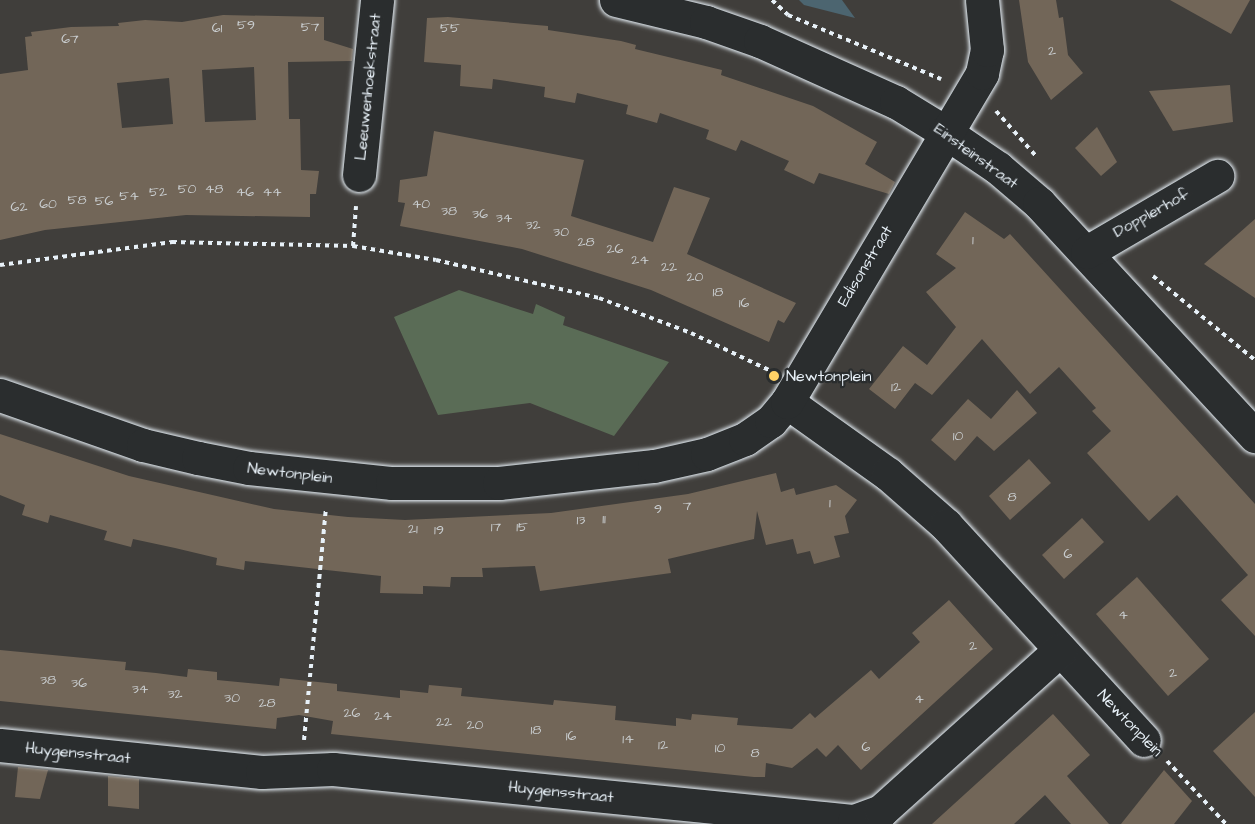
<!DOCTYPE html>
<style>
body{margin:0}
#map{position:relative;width:1255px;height:824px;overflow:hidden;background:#403e3b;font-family:"Architects Daughter",sans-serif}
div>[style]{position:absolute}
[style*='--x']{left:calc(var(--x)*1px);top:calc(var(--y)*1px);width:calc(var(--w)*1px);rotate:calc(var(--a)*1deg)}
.green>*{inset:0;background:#5a6c56}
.water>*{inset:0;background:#4c6570}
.building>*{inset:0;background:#726658}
.path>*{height:4px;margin-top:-2px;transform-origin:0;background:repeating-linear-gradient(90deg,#e8f1f8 0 4.5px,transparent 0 9px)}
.roads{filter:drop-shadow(0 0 2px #e8f1f8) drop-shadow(0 0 2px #e8f1f8)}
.street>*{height:33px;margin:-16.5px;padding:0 16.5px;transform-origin:16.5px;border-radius:16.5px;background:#2a2d2e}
.dots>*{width:16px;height:16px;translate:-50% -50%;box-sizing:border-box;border:3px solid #2a2d2e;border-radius:50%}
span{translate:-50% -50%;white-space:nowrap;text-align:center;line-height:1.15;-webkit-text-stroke:4.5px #2a2d2e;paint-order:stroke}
.number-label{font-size:14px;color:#caced0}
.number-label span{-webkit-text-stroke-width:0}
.street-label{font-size:16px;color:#e8f1f8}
.poi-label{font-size:16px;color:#e8f1f8}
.left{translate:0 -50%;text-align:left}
</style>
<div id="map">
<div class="green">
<i style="clip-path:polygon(459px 290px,533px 314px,536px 304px,565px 317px,563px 325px,669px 362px,614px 436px,530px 403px,438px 415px,394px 317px)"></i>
</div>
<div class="water">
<i style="clip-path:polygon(799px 0,842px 0,855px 18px,804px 5px)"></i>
</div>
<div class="building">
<i style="clip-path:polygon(1019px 0,1056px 0,1059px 18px,1063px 17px,1068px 55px,1083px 73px,1051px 100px,1028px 62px)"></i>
<i style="clip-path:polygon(1170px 0,1250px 0,1231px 34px)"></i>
<i style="clip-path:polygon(evenodd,223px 15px,324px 17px,324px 40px,353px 49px,352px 61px,288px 62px,289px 119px,300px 119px,301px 170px,319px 171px,316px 194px,310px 194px,310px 217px,186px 215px,45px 230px,0 240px,0 74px,28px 70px,25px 37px,32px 36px,31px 32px,71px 27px,119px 26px,118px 23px,145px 20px,182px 22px,223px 15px,254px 67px,256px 120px,205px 122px,202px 70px,254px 67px,223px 15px,169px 78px,173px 124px,122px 128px,117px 83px,169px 78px)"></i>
<i style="clip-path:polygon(448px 17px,548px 26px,548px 30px,621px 41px,636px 45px,635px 49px,722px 70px,721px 75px,813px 106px,877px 142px,865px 164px,895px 182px,889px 194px,819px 173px,814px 184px,784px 170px,789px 161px,741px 140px,736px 151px,706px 139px,709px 130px,660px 113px,657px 123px,626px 114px,628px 105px,577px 93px,575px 103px,559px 100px,544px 97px,545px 87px,493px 79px,492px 89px,460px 86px,461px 65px,424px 62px,427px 18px)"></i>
<i style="clip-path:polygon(1230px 85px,1233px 122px,1173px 131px,1149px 91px)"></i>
<i style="clip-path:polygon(1097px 127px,1117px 162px,1101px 176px,1075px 148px)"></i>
<i style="clip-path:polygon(434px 131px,584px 160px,571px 216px,653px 242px,674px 187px,710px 198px,687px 254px,796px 303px,784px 323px,778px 320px,769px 342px,651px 290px,522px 249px,400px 226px,405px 203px,398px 202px,400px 180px,427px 176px)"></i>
<i style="clip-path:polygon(965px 212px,1004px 239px,1010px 234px,1255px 504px,1255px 636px,1221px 600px,1248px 575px,1177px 495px,1149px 521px,1087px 453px,1111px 431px,1092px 411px,1096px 408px,1059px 367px,1030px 394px,982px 339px,932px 395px,915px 383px,895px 409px,869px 389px,903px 346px,927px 365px,956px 327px,926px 292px,956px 268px,936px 254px)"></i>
<i style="clip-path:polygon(1255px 219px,1255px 298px,1204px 264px)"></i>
<i style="clip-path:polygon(1017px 390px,1037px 413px,994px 451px,977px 436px,955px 461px,931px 440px,968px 399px,991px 419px)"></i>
<i style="clip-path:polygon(0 434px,129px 476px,274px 509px,348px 517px,405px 520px,551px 513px,688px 494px,776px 473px,781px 492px,794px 488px,796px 495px,836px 485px,857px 500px,845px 516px,849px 533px,834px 536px,840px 557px,814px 564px,810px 551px,797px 554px,793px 539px,766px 545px,757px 511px,754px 539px,668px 559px,671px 573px,540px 591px,535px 566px,482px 568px,483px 577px,451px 577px,450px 587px,423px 586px,423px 594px,380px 593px,381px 576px,245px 561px,244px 570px,216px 565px,217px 558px,175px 548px,133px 539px,131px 547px,104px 540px,107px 531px,50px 515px,48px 523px,22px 515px,25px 505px,0 495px)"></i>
<i style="clip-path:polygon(1029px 459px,1051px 483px,1010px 520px,989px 496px)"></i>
<i style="clip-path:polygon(1082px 518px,1104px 542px,1064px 579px,1042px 555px)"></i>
<i style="clip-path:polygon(1137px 577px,1209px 659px,1168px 696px,1096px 614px)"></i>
<i style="clip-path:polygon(949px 600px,993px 649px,861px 770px,838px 745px,826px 757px,817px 748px,792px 768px,766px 763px,765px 777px,754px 777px,331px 734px,333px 721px,299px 715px,277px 718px,276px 729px,0 701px,0 650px,126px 662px,125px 670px,156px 673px,187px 677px,188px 669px,217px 672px,217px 680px,279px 686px,280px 678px,337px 684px,337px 691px,400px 698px,400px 690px,428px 693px,429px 685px,462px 688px,461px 696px,553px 705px,554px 700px,616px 706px,615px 720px,676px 726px,676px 718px,691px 720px,692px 714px,738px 718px,737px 725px,792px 729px,810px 713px,815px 718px,871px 670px,879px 679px,920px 642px,912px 633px)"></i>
<i style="clip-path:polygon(1255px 712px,1255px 797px,1213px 751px)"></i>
<i style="clip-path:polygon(1053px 714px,1090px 755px,1067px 776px,1109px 824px,1071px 824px,1045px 795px,1014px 824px,932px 824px)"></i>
<i style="clip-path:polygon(18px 767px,48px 770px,40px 799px,15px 797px)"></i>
<i style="clip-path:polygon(1164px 770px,1192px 801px,1174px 824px,1121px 824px)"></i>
<i style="clip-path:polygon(108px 776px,139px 779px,139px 809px,108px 806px)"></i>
</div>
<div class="path">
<i style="--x:772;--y:0;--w:22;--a:43"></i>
<i style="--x:788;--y:15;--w:166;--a:22.7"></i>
<i style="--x:996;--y:111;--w:59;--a:48.4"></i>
<i style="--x:353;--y:246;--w:40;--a:-85.7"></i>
<i style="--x:0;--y:265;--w:174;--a:-7.6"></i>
<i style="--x:172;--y:242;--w:181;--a:1.3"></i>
<i style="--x:353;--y:246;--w:84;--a:9.6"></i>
<i style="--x:436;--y:260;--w:167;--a:13.1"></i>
<i style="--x:599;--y:298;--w:98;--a:20.8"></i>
<i style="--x:691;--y:333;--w:86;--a:25.4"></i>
<i style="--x:1153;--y:276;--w:132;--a:39.5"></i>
<i style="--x:304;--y:740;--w:232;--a:-84.6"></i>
<i style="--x:1167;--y:761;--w:86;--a:46.9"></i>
</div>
<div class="roads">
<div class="street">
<i style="--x:616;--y:0;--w:93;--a:13.7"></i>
<i style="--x:706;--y:22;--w:57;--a:19.4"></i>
<i style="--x:760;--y:41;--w:149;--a:24.2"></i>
<i style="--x:896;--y:102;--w:57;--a:31.5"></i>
<i style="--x:945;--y:132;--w:64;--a:34.2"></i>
<i style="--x:998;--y:168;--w:54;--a:40.5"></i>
<i style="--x:1039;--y:203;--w:318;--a:47.2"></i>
<i style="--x:359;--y:175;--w:176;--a:-84.1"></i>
<i style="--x:1087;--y:252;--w:151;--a:-30.3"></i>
<i style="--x:0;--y:395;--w:151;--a:19.3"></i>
<i style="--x:143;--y:445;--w:57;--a:13.3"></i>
<i style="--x:198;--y:458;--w:52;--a:11.1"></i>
<i style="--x:249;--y:468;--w:144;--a:6"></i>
<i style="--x:392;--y:483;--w:107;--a:0"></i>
<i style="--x:499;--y:483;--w:156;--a:-6.3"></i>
<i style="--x:654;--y:466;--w:54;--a:-12.8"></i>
<i style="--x:707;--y:454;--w:41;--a:-21.5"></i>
<i style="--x:745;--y:439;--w:32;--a:-35"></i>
<i style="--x:771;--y:421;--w:25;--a:-50"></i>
<i style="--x:787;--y:402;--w:124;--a:35.5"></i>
<i style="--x:888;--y:474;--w:77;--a:41.3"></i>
<i style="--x:946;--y:525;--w:292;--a:47.4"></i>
<i style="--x:787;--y:402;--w:382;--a:-59.3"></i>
<i style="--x:982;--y:73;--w:24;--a:-78"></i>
<i style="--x:987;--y:50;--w:50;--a:-95.7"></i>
<i style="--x:0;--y:745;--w:263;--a:5.9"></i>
<i style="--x:262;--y:772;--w:71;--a:-2.4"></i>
<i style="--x:333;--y:769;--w:524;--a:5.7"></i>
<i style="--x:854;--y:821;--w:29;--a:-20"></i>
<i style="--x:881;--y:811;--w:241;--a:-42"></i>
</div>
</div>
<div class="dots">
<i style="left:774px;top:376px;background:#ffd166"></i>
</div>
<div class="number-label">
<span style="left:246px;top:25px">59</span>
<span style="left:310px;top:27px">57</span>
<span style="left:217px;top:28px">61</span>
<span style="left:450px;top:28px">55</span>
<span style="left:70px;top:39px">67</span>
<span style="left:1052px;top:51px">2</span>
<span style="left:187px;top:189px">50</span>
<span style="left:214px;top:189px">48</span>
<span style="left:158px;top:192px">52</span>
<span style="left:245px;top:192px">46</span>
<span style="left:272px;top:192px">44</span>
<span style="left:129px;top:196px">54</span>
<span style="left:77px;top:200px">58</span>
<span style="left:104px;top:201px">56</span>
<span style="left:48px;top:204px">60</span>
<span style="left:421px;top:204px">40</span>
<span style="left:19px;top:207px">62</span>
<span style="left:449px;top:211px">38</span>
<span style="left:480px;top:214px">36</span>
<span style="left:504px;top:218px">34</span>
<span style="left:533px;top:225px">32</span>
<span style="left:561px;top:232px">30</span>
<span style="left:973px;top:240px">1</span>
<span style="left:586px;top:242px">28</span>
<span style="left:615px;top:249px">26</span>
<span style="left:640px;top:260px">24</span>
<span style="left:669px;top:267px">22</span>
<span style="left:695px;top:277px">20</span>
<span style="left:718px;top:292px">18</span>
<span style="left:744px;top:303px">16</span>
<span style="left:896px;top:387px">12</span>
<span style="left:958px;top:436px">10</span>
<span style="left:1012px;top:497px">8</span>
<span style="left:830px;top:503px">1</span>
<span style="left:687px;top:506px">7</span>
<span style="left:658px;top:509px">9</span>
<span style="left:604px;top:519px">11</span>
<span style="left:581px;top:520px">13</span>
<span style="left:496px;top:527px">17</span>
<span style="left:522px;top:527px">15</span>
<span style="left:413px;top:529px">21</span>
<span style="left:439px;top:530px">19</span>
<span style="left:1068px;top:554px">6</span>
<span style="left:1123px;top:615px">4</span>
<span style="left:973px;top:646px">2</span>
<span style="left:1173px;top:673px">2</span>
<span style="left:48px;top:680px">38</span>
<span style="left:79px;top:683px">36</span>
<span style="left:140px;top:689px">34</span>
<span style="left:175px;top:694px">32</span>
<span style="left:232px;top:698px">30</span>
<span style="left:919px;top:699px">4</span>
<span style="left:267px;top:703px">28</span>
<span style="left:352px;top:713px">26</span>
<span style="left:383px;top:716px">24</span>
<span style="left:444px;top:722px">22</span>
<span style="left:475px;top:725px">20</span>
<span style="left:536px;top:730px">18</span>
<span style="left:571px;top:736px">16</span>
<span style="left:628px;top:739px">14</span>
<span style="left:663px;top:745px">12</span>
<span style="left:866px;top:747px">6</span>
<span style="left:720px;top:748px">10</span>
<span style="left:755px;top:753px">8</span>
</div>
<div class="street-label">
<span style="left:368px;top:87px;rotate:-84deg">Leeuwenhoekstraat</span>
<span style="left:976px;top:156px;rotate:36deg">Einsteinstraat</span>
<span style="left:1151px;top:213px;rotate:-29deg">Dopplerhof</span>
<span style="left:865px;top:266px;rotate:-59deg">Edisonstraat</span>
<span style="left:290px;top:473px;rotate:7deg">Newtonplein</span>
<span style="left:1130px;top:723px;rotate:46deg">Newtonplein</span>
<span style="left:78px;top:753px;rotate:6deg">Huygensstraat</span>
<span style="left:561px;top:792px;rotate:6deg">Huygensstraat</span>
</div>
<div class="poi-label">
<span class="left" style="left:786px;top:376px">Newtonplein</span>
</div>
</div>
